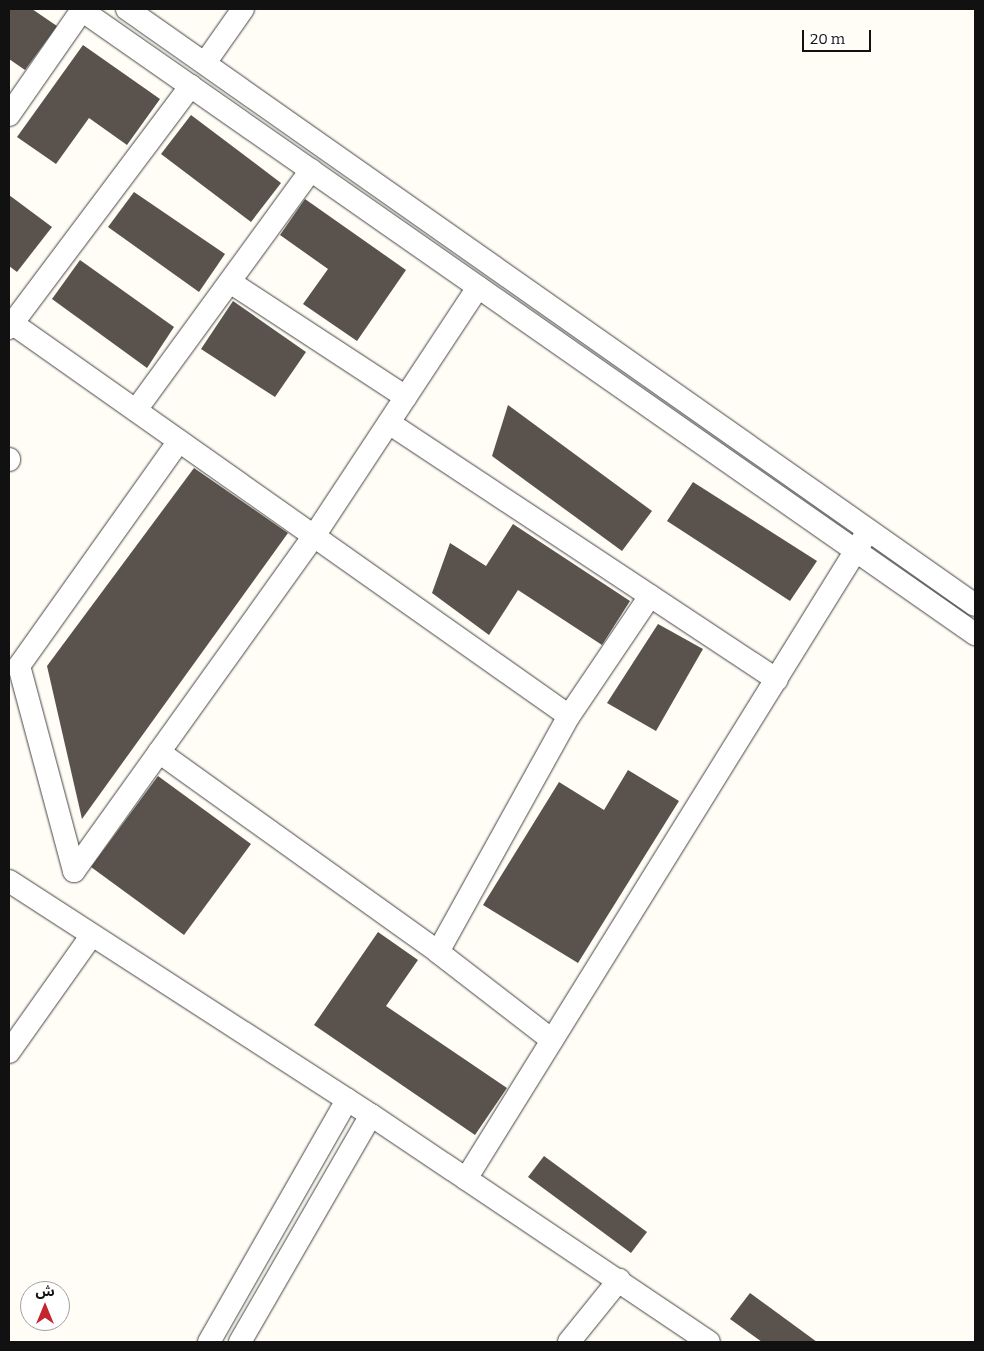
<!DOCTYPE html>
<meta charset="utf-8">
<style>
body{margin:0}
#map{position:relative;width:984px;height:1351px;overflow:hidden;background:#fffdf5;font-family:Bitter,"Noto Sans Arabic",serif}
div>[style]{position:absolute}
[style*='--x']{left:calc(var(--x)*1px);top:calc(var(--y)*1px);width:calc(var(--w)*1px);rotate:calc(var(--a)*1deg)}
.building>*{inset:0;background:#5a524d}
.roads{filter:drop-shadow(0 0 1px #444) drop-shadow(0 0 1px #444)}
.minor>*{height:22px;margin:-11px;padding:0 11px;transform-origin:11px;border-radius:11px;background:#fff}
span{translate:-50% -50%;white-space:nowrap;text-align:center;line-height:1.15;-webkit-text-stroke:5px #fff;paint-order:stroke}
.frame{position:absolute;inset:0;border:10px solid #111;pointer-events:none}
.north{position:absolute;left:20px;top:1281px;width:50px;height:50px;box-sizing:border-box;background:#fff;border:1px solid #a0a0a0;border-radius:50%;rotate:0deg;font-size:14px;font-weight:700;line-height:20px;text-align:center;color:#111}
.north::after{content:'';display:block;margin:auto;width:18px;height:22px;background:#c4262e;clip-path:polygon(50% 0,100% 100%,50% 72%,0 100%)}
.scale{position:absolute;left:802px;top:30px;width:69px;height:22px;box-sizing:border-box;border:2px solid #111;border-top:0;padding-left:6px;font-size:15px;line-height:18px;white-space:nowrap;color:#111;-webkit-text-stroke:4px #fff;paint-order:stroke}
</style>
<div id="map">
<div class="building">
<i style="clip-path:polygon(9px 9px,32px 9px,57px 26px,25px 70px,9px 59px)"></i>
<i style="clip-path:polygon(83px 45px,160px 99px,127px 145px,89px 118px,56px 164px,17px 137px)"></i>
<i style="clip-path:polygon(191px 115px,281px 183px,251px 222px,161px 154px)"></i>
<i style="clip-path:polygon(134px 192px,225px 254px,199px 292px,108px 227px)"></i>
<i style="clip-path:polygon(9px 195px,52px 227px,17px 272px,9px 266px)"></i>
<i style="clip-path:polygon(305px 199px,406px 270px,357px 341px,303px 304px,328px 269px,280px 235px)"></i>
<i style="clip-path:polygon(80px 260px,174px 327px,147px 368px,52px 299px)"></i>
<i style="clip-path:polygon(233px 301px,306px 352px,275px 397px,201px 349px)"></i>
<i style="clip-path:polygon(508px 405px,652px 511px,622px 551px,492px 456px)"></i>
<i style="clip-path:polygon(194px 468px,288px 533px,82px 819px,47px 666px)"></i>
<i style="clip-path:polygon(693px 482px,817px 561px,790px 601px,667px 521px)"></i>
<i style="clip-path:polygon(513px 524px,630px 601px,602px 645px,518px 590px,489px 635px,432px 593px,450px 543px,486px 566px)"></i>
<i style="clip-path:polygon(658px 624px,703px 649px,656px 731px,607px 703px)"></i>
<i style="clip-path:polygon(628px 770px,679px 801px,578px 963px,483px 905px,559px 782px,604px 810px)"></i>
<i style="clip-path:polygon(158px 776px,251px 844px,184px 935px,91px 867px)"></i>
<i style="clip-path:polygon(378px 932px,418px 960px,386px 1006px,507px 1088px,475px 1135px,314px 1025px)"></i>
<i style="clip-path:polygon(544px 1156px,647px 1232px,631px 1253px,528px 1177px)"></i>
<i style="clip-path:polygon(750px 1293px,817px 1342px,762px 1342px,730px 1319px)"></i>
</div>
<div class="roads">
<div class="minor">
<i style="--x:80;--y:9;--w:1092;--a:34.93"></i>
<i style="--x:127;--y:9;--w:1036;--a:35.1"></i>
<i style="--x:205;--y:63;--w:66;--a:-54.9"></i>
<i style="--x:9;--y:115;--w:128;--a:-55.2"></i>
<i style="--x:230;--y:282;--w:210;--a:33.2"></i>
<i style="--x:9;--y:321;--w:685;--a:35.2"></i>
<i style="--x:9;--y:328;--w:303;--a:-53.1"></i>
<i style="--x:136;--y:410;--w:297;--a:-53.9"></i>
<i style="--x:389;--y:423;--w:465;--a:33.5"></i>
<i style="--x:9;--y:459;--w:1;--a:90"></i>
<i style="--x:159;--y:752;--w:343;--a:35.6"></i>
<i style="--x:438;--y:952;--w:144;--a:37.7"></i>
<i style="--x:74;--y:871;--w:412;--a:-54.4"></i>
<i style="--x:314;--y:536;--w:298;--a:-56.6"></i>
<i style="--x:74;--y:871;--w:212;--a:-105"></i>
<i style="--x:19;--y:666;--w:276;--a:-54.6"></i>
<i style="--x:9;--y:881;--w:431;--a:32.9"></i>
<i style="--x:371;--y:1115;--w:407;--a:33.9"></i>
<i style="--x:438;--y:952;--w:270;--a:-61"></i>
<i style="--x:569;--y:716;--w:145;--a:-56"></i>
<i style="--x:9;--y:1052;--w:142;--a:-54.7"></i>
<i style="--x:466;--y:1179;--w:753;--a:-58.19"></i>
<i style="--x:209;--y:1342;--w:279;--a:-60.3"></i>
<i style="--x:240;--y:1342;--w:262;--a:-60"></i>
<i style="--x:569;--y:1342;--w:80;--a:-51.1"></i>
</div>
</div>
<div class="frame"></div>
<div class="north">ش</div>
<div class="scale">20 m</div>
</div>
